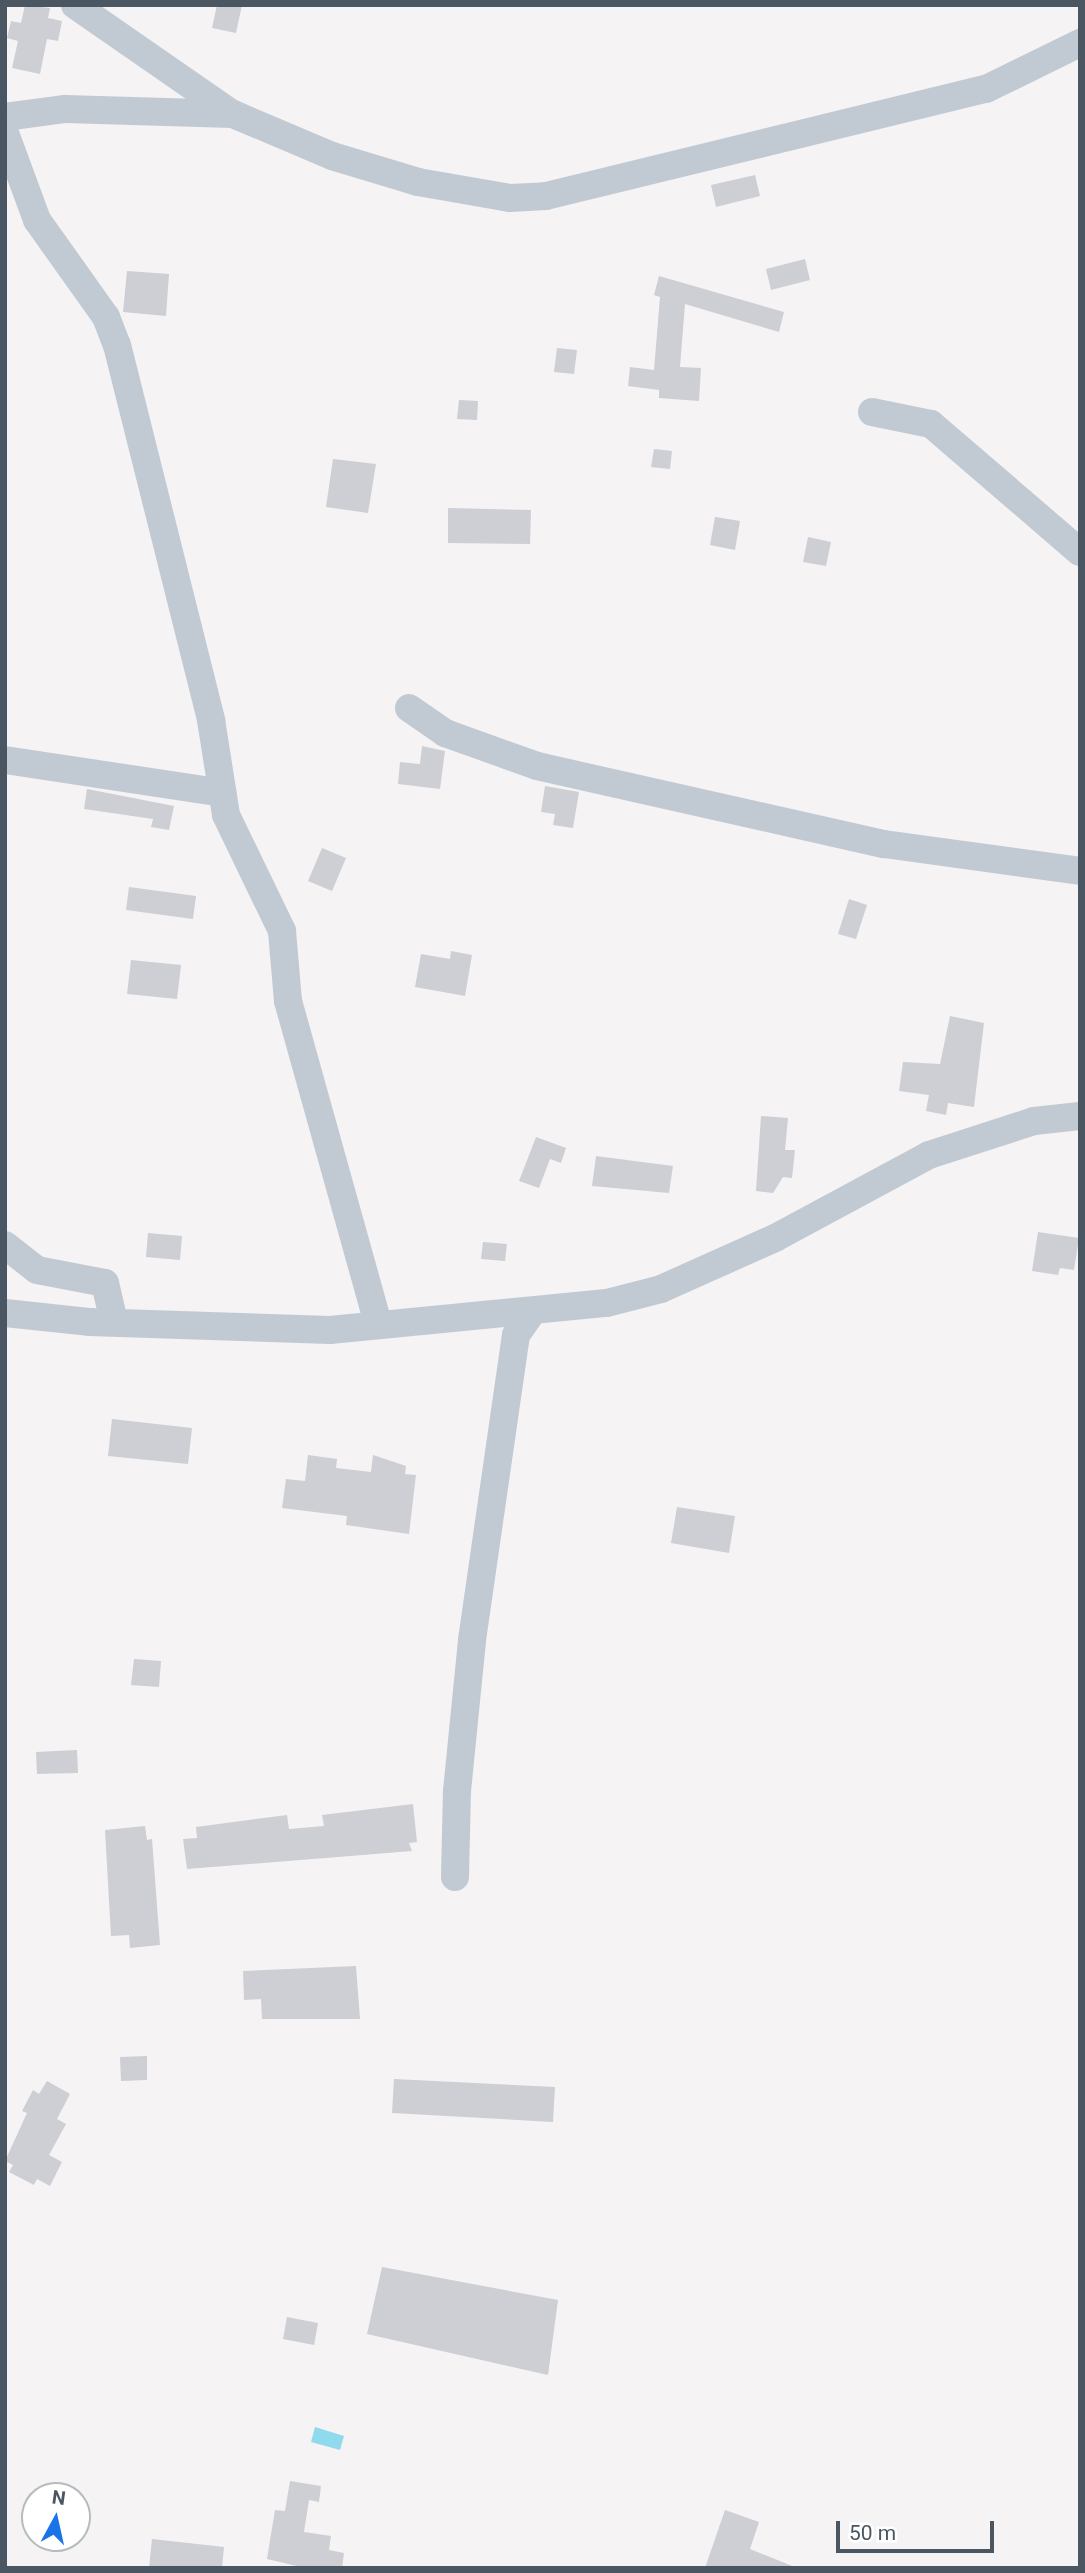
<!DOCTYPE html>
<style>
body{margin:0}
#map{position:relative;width:1085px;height:2573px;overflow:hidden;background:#f5f3f3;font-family:Roboto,sans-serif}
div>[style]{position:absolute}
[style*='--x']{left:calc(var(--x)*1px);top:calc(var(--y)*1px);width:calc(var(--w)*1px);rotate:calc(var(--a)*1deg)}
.water>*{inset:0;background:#90daee}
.building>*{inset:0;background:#cdcfd5}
.minor>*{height:28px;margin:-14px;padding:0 14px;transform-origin:14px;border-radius:14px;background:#c1cad2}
span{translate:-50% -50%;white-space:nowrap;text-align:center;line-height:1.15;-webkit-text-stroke:5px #fff;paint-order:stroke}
.frame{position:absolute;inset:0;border:7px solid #4a5661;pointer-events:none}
.north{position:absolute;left:21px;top:2482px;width:70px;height:70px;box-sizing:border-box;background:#fff;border:2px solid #b7bbc0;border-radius:50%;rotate:8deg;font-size:19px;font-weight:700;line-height:28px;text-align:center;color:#4a5661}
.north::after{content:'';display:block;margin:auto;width:24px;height:32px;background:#1a73e8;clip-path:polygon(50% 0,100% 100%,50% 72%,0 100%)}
.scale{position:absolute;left:836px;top:2521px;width:158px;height:32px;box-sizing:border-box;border:4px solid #4a5661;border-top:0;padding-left:9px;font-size:21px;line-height:24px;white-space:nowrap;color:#4a5661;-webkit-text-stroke:5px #fff;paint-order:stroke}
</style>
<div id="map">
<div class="water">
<i style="clip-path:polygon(315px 2427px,344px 2436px,340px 2450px,311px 2442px)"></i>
</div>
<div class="building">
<i style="clip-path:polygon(25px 5px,50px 8px,48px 18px,62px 21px,58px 41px,47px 39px,40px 74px,12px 68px,18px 41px,7px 38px,11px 21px,21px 23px)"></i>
<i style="clip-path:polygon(217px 5px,242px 5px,236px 33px,212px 28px)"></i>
<i style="clip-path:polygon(755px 175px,760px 196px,716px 207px,711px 185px)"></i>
<i style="clip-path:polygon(805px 259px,810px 280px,771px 290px,766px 269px)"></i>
<i style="clip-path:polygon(127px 271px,169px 274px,166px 316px,123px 312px)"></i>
<i style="clip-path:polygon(659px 276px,784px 312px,779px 332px,685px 304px,680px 367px,701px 368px,699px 401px,659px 398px,659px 390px,628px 386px,630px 367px,654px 370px,660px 297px,654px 295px)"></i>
<i style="clip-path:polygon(557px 348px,577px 350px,574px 374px,554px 372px)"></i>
<i style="clip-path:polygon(459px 400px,478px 401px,477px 420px,457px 419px)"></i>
<i style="clip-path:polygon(654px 449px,672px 451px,670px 469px,651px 467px)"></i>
<i style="clip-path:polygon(333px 459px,376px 464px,368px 513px,326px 507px)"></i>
<i style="clip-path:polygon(448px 508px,531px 510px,530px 544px,448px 543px)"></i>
<i style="clip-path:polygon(715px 517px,740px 521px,735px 550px,710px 545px)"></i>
<i style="clip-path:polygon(808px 537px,831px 542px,826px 566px,803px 562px)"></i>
<i style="clip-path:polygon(422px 746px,445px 751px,440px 789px,398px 784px,400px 762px,420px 764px)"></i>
<i style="clip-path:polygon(545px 786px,579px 792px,573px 828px,553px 825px,555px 814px,541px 812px)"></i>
<i style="clip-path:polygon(87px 789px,174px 806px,169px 830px,151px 827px,153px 819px,84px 809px)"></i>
<i style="clip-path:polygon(322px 848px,346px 858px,332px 891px,308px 881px)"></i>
<i style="clip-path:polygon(129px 887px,196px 896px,193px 919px,126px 910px)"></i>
<i style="clip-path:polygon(849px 899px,867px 905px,856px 939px,838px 934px)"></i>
<i style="clip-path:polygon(451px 951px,472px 955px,465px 996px,415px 987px,421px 954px,450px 959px)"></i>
<i style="clip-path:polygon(131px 960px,181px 965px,177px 999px,127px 994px)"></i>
<i style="clip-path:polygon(950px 1016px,984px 1023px,974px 1107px,948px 1103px,946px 1115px,926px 1111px,929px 1095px,899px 1091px,903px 1062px,940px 1064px)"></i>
<i style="clip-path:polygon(761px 1116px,788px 1118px,785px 1150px,795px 1150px,792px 1178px,783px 1177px,773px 1193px,756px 1191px)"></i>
<i style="clip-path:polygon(536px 1137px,566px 1148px,561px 1163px,550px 1159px,539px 1188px,519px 1181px)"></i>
<i style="clip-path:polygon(596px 1156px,673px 1166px,669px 1193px,592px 1186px)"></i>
<i style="clip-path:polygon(1038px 1232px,1079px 1238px,1074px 1270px,1060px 1268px,1058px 1275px,1032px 1271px)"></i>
<i style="clip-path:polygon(148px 1233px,182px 1236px,180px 1260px,146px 1257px)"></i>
<i style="clip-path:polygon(483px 1242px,507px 1244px,505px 1261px,481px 1259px)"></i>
<i style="clip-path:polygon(112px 1419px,192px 1428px,188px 1464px,108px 1456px)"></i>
<i style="clip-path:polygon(308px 1455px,337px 1459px,336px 1468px,371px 1472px,373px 1455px,406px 1466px,405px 1474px,416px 1475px,409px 1534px,346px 1525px,347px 1516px,282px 1508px,286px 1479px,305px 1481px)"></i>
<i style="clip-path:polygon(677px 1507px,735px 1516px,729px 1553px,671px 1543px)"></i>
<i style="clip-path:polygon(134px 1659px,161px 1661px,159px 1687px,131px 1685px)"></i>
<i style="clip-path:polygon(77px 1750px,78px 1773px,37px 1774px,36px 1752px)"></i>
<i style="clip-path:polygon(413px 1804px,417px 1842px,409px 1843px,412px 1851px,187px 1869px,183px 1839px,197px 1838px,196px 1827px,287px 1815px,289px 1829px,324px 1826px,322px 1815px)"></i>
<i style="clip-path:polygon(145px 1826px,147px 1840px,152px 1839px,160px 1945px,130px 1948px,129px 1935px,111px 1936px,105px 1830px)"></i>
<i style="clip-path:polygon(356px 1966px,360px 2019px,262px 2019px,261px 1999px,244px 2000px,243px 1971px)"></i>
<i style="clip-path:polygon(147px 2056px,147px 2080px,121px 2081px,120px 2057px)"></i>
<i style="clip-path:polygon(394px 2079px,555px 2087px,553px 2122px,392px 2113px)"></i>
<i style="clip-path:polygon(47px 2081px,70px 2094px,57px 2119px,66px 2124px,49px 2155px,62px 2162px,50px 2186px,37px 2179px,34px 2185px,9px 2172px,13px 2165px,5px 2161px,27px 2113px,22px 2111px,33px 2090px,39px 2094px)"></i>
<i style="clip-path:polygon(382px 2267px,558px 2300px,548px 2375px,367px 2334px)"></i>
<i style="clip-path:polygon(287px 2317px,318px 2323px,314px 2345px,283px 2339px)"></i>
<i style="clip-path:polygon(290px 2481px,321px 2486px,319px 2502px,309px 2500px,304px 2532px,331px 2536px,329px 2550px,344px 2553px,342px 2568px,305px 2568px,267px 2559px,275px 2510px,285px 2511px)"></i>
<i style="clip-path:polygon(725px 2510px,759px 2522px,750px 2549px,797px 2568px,705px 2568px)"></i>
<i style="clip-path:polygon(152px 2539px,224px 2547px,222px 2568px,149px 2568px)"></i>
</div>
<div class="minor">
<i style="--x:75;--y:5;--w:190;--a:34.7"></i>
<i style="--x:5;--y:117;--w:61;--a:-7.6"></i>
<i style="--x:65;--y:109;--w:168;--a:1.7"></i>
<i style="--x:233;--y:114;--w:108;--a:23"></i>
<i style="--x:332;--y:156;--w:90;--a:16.8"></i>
<i style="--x:418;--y:182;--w:93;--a:9.9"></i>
<i style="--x:510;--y:198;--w:36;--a:-3"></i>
<i style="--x:546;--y:196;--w:453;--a:-13.7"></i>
<i style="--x:986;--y:89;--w:105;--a:-26.1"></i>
<i style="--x:5;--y:133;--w:93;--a:69.8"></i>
<i style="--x:37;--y:220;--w:119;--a:54.6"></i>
<i style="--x:106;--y:317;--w:30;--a:69"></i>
<i style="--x:117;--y:345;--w:387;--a:75.9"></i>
<i style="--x:211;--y:720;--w:96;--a:81"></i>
<i style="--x:226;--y:815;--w:129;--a:64.2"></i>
<i style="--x:282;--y:931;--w:70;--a:85.1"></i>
<i style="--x:288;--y:1001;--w:334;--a:74.4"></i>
<i style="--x:872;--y:412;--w:60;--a:11.5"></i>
<i style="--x:931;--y:424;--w:196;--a:40.7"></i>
<i style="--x:409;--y:708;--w:44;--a:34.8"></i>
<i style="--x:445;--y:733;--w:98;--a:19.7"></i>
<i style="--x:537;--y:766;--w:356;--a:12.7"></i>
<i style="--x:884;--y:844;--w:198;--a:7.8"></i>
<i style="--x:5;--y:760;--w:220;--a:8.6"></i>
<i style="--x:5;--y:1245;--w:41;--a:38"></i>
<i style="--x:37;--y:1270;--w:69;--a:10.8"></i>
<i style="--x:105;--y:1283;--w:40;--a:77"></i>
<i style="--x:5;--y:1313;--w:84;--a:6.1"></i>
<i style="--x:89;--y:1322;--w:241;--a:1.9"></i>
<i style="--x:330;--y:1330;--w:278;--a:-5.6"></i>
<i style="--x:607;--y:1303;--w:56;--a:-14.5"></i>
<i style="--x:661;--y:1289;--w:125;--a:-24.1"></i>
<i style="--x:775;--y:1238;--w:175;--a:-28.3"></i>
<i style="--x:929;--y:1155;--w:110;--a:-17.9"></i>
<i style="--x:1034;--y:1121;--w:46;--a:-6.2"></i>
<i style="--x:455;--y:1877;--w:86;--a:-88.7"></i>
<i style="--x:457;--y:1791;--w:152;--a:-84.3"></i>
<i style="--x:472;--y:1640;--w:308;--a:-81.8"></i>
<i style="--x:516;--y:1335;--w:28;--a:-55"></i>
</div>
<div class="frame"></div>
<div class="north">N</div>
<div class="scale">50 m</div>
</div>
